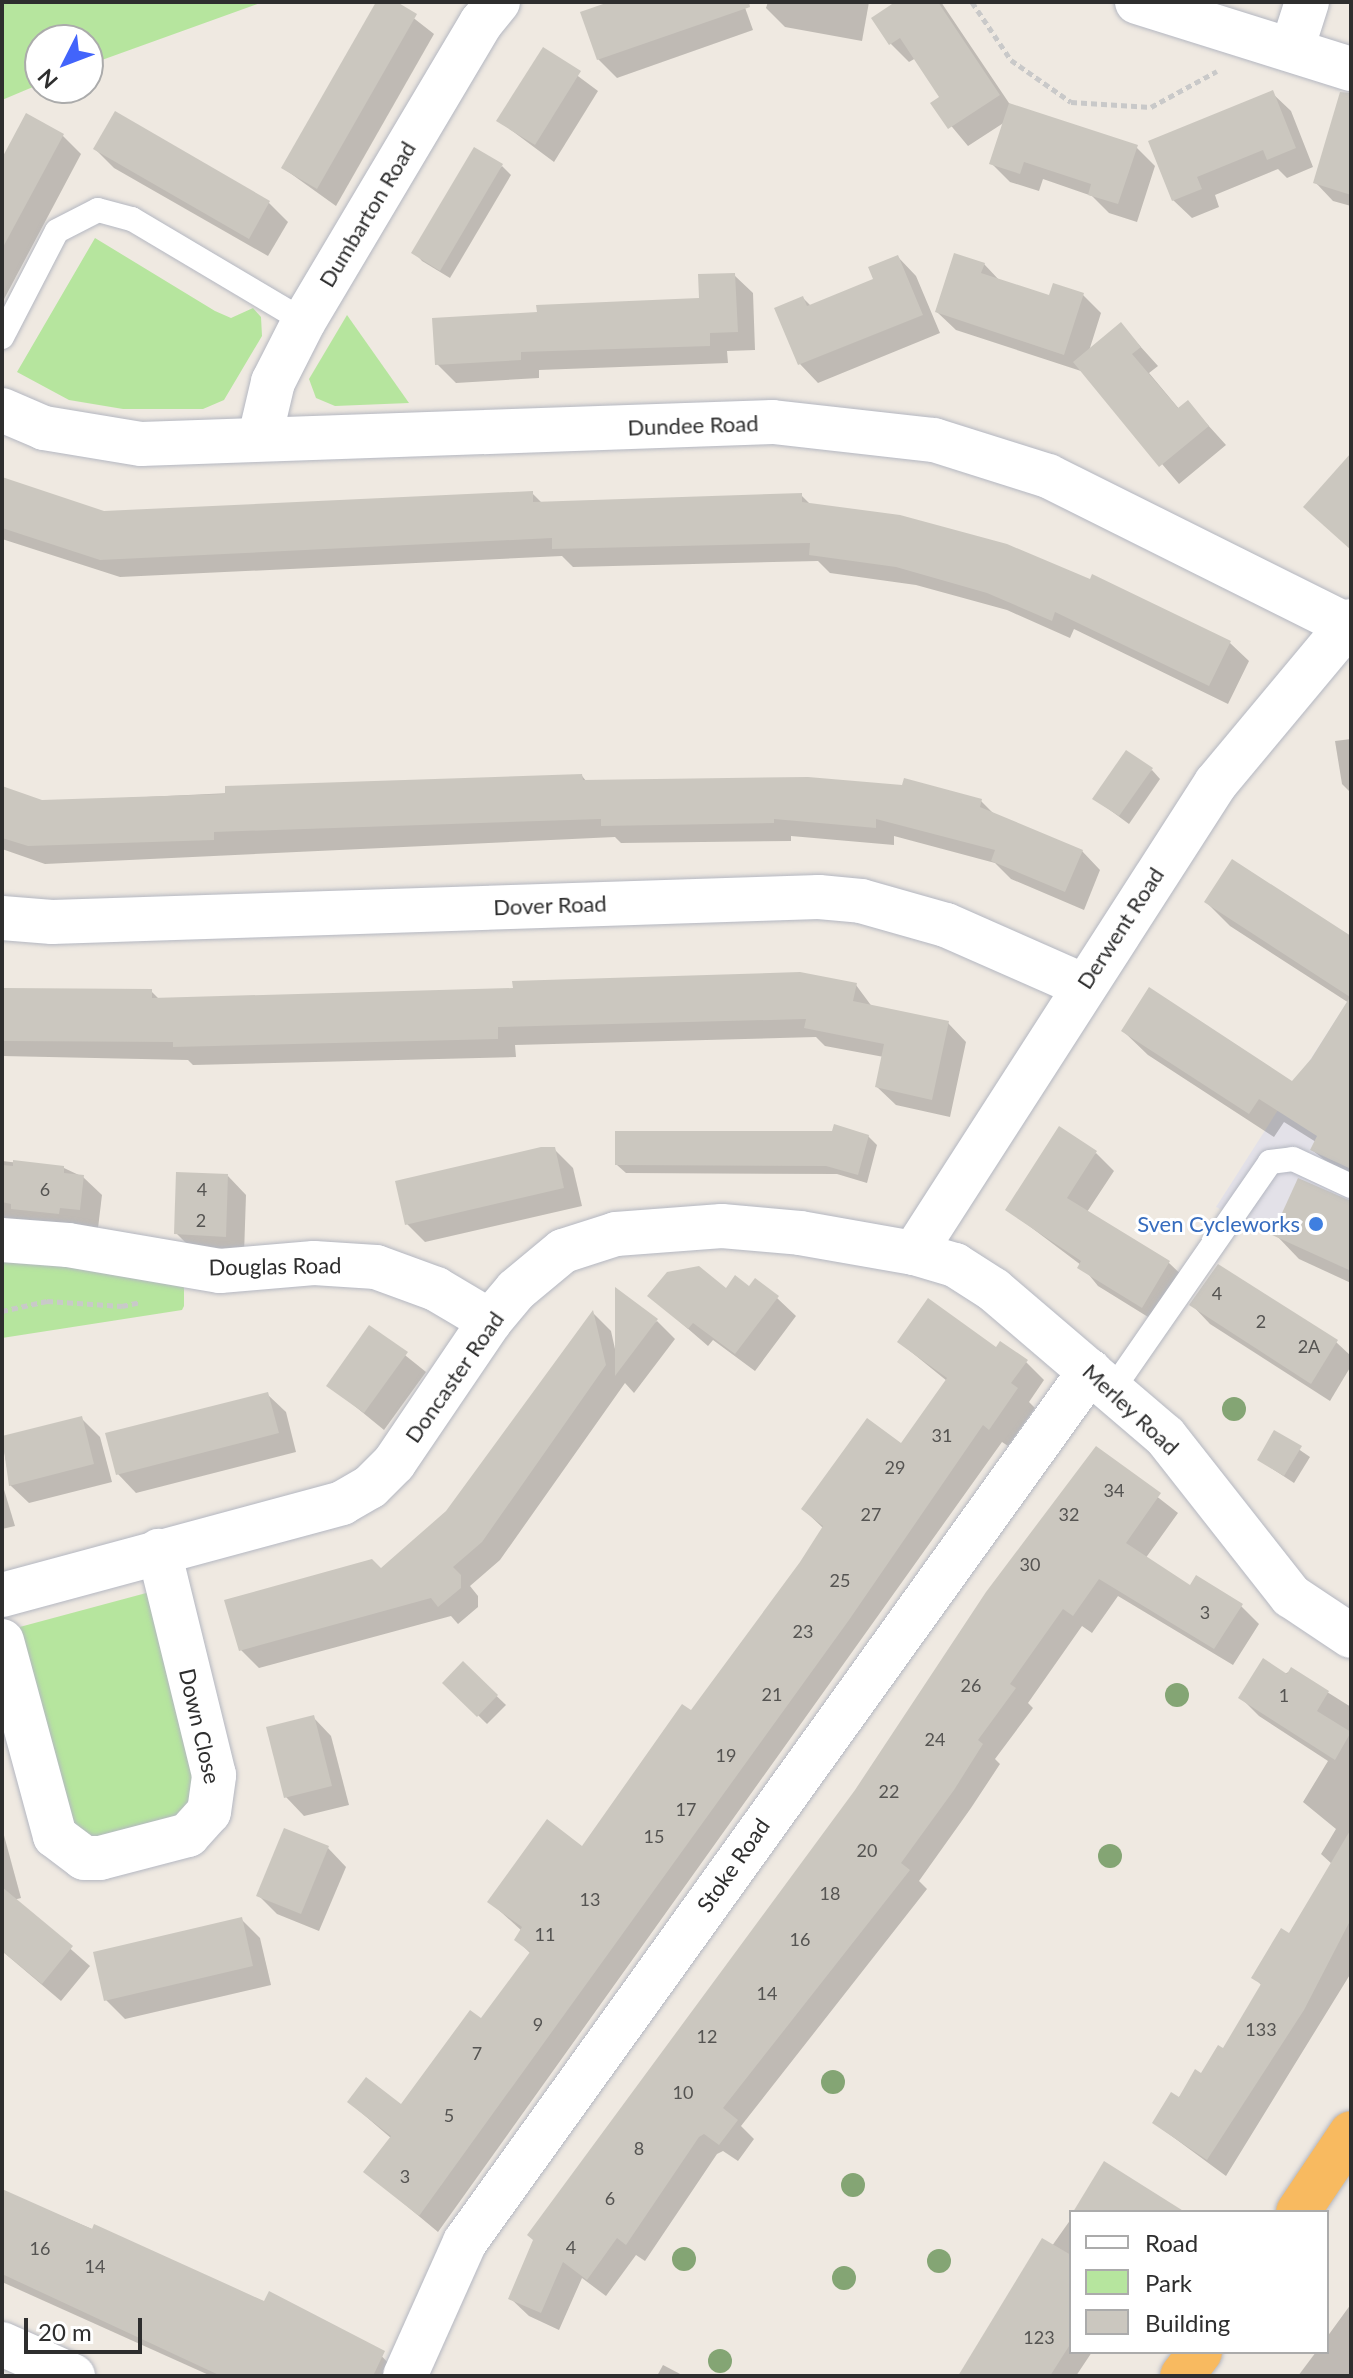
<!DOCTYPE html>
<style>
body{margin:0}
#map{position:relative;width:1353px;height:2378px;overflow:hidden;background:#efe9e1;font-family:Lato,sans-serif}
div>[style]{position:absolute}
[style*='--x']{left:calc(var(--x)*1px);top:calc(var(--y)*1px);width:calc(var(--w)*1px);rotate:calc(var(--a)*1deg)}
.industrial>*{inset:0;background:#e3e1e8}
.green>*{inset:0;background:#b6e59e}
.shadow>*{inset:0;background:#0003}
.building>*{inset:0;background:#cbc7bf}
.path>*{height:5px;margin-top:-2.5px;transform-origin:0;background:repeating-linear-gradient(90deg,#c9c9c9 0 6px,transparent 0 10px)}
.roads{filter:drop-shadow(0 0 2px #b4b7c1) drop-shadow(0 0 2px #b4b7c1)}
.service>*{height:24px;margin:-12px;padding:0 12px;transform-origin:12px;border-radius:12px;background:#fff}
.minor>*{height:44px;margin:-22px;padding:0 22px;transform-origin:22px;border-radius:22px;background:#fff}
.trunk>*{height:44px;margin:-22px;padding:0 22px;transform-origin:22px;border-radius:22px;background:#f8ba60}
.trees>*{width:24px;height:24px;margin:-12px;border-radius:50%;background:#84a574}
.dots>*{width:22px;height:22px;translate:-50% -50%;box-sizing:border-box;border:4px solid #fff;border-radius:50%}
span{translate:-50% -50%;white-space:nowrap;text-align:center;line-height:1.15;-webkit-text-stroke:6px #fff;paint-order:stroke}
.number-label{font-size:18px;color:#555452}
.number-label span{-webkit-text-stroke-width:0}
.street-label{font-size:22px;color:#2e2e2e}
.shop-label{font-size:22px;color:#366cbe}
.right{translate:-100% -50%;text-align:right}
.frame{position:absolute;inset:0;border:4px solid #2e2e2e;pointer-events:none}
.legend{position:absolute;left:1069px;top:2210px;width:260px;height:144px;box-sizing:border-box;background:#fff;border:2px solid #ababab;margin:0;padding:10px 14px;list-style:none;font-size:24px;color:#2e2e2e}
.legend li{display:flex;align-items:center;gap:16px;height:40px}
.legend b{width:40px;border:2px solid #ababab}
.north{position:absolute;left:24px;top:24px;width:80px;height:80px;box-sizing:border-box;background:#fff;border:2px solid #ababab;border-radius:50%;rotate:228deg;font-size:22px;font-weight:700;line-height:32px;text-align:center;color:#2e2e2e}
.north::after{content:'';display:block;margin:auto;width:28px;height:36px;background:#4264fb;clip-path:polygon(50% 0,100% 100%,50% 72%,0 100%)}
.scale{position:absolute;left:24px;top:2318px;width:118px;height:36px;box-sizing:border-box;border:4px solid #2e2e2e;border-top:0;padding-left:10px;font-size:24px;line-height:28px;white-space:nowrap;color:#2e2e2e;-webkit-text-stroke:6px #fff;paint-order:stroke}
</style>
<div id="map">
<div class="industrial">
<i style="clip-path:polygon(1351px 996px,1351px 1271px,1216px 1207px)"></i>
</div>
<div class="green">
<i style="clip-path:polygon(2px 2px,263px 2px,88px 65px,88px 40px,40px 40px,40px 84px,2px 100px)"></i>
<i style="clip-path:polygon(95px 238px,215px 311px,231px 318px,253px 308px,261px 317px,262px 336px,224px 400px,203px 409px,123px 409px,69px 400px,17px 372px)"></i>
<i style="clip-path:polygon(347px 315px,409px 403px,335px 406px,316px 398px,309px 379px)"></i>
<i style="clip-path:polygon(2px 1248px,184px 1278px,184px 1306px,182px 1310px,2px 1338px)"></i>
<i style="clip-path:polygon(150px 1592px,200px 1775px,190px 1804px,171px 1821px,93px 1842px,75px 1832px,16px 1628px)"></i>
</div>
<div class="shadow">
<i style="clip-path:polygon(378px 2px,393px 2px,434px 34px,336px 206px,283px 168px)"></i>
<i style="clip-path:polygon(615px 2px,743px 2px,753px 30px,617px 78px,598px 59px)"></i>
<i style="clip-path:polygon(768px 2px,869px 2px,862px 41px,785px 27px,766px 8px)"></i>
<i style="clip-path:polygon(899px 2px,941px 2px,1011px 106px,1136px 147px,1155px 166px,1137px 222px,1109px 213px,1092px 196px,1043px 179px,1039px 191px,1010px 182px,991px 163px,1005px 122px,968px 146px,933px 104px,942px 98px,916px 58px,909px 62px,891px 44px)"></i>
<i style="clip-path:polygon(543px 50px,598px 91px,554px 162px,499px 121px)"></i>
<i style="clip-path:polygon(1272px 93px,1291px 111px,1313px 167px,1287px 178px,1278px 169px,1215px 195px,1219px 207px,1192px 218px,1173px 200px)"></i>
<i style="clip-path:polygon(115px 114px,269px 203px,288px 222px,268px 256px,114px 168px,95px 149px)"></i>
<i style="clip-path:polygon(62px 135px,81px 154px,2px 303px,2px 164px)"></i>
<i style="clip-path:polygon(1351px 145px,1351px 206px,1333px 201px,1315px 182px)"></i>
<i style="clip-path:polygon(502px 166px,511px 175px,450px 278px,422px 261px,414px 252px)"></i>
<i style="clip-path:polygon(898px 257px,916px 276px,940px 333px,818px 383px,800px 364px,776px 309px,803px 298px,811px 306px,876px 280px)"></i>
<i style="clip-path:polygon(984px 264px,1001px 282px,1051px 297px,1083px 295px,1101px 313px,1089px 351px,1121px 325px,1158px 366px,1149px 373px,1180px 410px,1188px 403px,1226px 445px,1179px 484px,1084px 372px,956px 330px,937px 312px)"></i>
<i style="clip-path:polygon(734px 275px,753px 293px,755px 350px,727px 351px,728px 363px,539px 370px,539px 378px,456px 383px,437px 364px,701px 300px)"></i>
<i style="clip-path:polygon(2px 479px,104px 513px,532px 493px,542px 503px,801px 495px,811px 505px,1091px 582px,1093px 577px,1230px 643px,1249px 661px,1228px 704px,1074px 629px,1070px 638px,1007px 610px,916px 585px,830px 573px,818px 561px,573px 567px,562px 556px,120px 577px,2px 539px)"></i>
<i style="clip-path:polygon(1351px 739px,1351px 793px,1342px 784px,1335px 741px)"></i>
<i style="clip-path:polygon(1152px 770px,1160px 779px,1129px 824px,1095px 799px)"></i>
<i style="clip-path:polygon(582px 776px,587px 782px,981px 801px,996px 816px,1082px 851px,1100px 870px,1084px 910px,1011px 879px,995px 863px,894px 836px,894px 845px,791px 836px,791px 841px,621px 843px,615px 837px,45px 864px,2px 849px,2px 788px,41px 802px)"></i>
<i style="clip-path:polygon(1206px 902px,1351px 939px,1351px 1181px,1312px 1150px,1316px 1142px,1284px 1122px,1274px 1137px,1148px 1055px,1123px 1031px,1292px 1084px,1313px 1060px,1349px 1003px,1230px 926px)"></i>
<i style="clip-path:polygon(856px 985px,873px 1008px,948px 1023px,966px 1042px,950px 1117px,896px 1105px,877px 1087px,884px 1057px,825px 1046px,816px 1037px,515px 1045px,516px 1057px,193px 1065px,188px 1060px,2px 1056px,2px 990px,151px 991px,160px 1000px)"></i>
<i style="clip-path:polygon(868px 1136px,877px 1145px,867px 1183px,837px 1174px,626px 1173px,617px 1165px)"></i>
<i style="clip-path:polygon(554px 1149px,573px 1168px,582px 1206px,425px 1242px,407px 1224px)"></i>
<i style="clip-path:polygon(1096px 1153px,1114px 1171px,1087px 1212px,1169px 1263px,1188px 1281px,1161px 1325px,1098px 1286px,1081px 1265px,1008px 1210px)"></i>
<i style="clip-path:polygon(2px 1161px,64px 1168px,83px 1177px,102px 1195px,98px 1228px,2px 1224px)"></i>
<i style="clip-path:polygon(228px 1176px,246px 1195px,244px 1254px,195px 1252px,176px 1233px)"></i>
<i style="clip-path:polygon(1351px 1203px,1351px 1283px,1299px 1259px,1275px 1234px)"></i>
<i style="clip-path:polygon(749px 1288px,777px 1298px,796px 1316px,755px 1371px,713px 1340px,708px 1346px,650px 1296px)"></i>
<i style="clip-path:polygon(1192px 1305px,1336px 1342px,1351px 1356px,1351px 1366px,1330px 1401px,1210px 1324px)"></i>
<i style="clip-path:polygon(593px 1313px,611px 1331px,615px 1349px,657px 1321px,675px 1339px,634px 1393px,625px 1383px,500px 1560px,470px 1586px,478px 1596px,478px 1607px,458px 1624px,451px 1616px,259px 1668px,241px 1650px,381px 1570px,448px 1512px)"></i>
<i style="clip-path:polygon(370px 1327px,426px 1372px,384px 1430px,329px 1385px)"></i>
<i style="clip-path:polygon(899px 1342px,996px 1350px,1026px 1362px,1044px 1380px,1029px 1402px,1035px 1408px,1008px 1446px,1002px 1442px,438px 2232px,366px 2172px,392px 2139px,349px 2102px,401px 2107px,481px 2021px,531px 1954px,516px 1939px,522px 1931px,490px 1902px,582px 1849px,692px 1713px,802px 1563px,824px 1529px,803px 1509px,902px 1446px,947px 1381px)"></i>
<i style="clip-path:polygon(267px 1394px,286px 1412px,296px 1452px,136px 1493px,118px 1474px)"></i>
<i style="clip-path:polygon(81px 1418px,100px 1437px,112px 1482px,29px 1503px,10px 1485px,2px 1438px)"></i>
<i style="clip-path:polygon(1275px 1433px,1310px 1457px,1294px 1483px,1259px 1460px)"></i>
<i style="clip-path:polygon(1096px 1449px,1178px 1513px,1145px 1559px,1190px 1588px,1241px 1606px,1259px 1624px,1233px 1665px,1118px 1596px,1092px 1633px,1082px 1626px,1028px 1703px,1033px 1708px,995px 1759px,1000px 1764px,971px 1808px,919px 1881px,927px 1889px,741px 2126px,754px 2139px,738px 2161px,723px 2151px,717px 2154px,645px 2261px,636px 2255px,606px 2296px,582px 2278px,559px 2330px,529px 2316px,510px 2298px)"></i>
<i style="clip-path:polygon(2px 1483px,15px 1526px,2px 1529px)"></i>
<i style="clip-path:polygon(463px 1664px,506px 1705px,487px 1724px,445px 1683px)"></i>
<i style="clip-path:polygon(1292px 1670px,1351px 1707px,1351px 1973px,1226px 2176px,1154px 2123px,1223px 2051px,1262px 1986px,1254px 1977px,1289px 1936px,1332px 1864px,1321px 1854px,1336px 1829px,1303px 1802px,1328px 1761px,1259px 1716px,1241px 1698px)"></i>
<i style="clip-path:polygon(313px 1717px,331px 1736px,349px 1805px,304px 1816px,286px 1797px)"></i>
<i style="clip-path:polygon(2px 1828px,21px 1898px,2px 1903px)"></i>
<i style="clip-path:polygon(328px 1848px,346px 1867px,319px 1931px,277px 1914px,258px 1895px)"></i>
<i style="clip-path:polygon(17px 1902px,90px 1966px,61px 2001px,2px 1951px,2px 1920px)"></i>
<i style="clip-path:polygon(241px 1919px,260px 1938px,271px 1985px,125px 2019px,106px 2000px)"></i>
<i style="clip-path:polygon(2px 2191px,374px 2348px,392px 2367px,388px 2376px,211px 2376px,2px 2282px)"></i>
<i style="clip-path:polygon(1071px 2219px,1071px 2352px,1092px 2352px,1076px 2376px,960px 2376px)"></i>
<i style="clip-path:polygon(1351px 2304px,1351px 2376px,1298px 2376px,1316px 2352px,1327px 2352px,1327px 2337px)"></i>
<i style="clip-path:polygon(663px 2365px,684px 2376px,657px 2376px)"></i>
</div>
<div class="building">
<i style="clip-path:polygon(376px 2px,397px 2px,417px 14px,317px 189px,281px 168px)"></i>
<i style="clip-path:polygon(609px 2px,749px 2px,750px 7px,597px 60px,580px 12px)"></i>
<i style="clip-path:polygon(895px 2px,938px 2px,1000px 95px,948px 129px,930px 103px,939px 97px,900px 38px,889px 45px,871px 18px)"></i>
<i style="clip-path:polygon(543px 47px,581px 71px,535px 145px,496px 121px)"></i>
<i style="clip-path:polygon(1273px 90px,1296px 148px,1267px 160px,1263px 150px,1197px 177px,1202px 189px,1172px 201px,1148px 141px)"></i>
<i style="clip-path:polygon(1340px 92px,1351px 93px,1351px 195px,1313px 183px)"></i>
<i style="clip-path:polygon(1009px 103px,1138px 145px,1118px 204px,1088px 195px,1091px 184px,1024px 162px,1020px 174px,989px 164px)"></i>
<i style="clip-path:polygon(115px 111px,270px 201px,249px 239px,93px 149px)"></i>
<i style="clip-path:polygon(26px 113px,64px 134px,2px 249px,2px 158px)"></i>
<i style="clip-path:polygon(474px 147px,503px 164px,440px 271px,411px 253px)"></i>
<i style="clip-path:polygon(954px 253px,985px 263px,981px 273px,1049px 295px,1053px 283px,1084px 293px,1064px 355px,935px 312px)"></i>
<i style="clip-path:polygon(898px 255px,923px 315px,798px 365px,774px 308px,803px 296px,807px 306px,873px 279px,868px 267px)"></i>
<i style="clip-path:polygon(735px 273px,738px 332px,710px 333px,710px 346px,521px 352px,521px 360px,435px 365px,432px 318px,537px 312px,536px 305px,699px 298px,698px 274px)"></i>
<i style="clip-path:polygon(1121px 322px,1141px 347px,1132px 354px,1178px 408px,1188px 400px,1209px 426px,1159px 467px,1073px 362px)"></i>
<i style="clip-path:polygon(1351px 453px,1351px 550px,1303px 507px)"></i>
<i style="clip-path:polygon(2px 477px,104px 511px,533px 491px,533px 502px,802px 493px,802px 502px,900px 515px,1007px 544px,1090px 579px,1092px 574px,1231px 641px,1209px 686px,1055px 612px,1052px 621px,987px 593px,896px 567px,809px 555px,810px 543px,552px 549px,552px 538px,100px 560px,2px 528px)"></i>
<i style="clip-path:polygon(1126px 750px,1153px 768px,1119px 816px,1092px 799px)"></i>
<i style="clip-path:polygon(582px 774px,583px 780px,808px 777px,902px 785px,904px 778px,982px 799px,980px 807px,1083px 850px,1065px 892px,991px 861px,995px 850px,876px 819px,876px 828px,774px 819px,774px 823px,601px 826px,601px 819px,214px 832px,214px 840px,28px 846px,2px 838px,2px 786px,42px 800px,225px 794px,225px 786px)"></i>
<i style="clip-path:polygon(1232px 859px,1351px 936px,1351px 1169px,1310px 1150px,1317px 1136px,1259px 1099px,1249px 1114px,1121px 1031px,1149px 987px,1292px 1081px,1311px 1059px,1350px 997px,1204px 902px)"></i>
<i style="clip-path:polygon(800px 972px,857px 983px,853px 1001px,949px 1021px,932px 1100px,875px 1087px,884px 1044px,804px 1028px,806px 1019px,498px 1027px,498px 1039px,173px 1047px,173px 1042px,4px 1041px,4px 988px,152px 989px,152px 998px,513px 988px,512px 981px)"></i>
<i style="clip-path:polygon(834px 1124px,869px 1135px,858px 1175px,826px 1166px,615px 1165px,615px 1131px,832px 1131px)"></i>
<i style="clip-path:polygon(1059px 1126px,1097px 1151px,1067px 1198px,1170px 1261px,1142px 1308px,1077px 1268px,1081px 1261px,1005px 1210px)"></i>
<i style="clip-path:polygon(541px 1147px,555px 1147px,564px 1188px,405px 1225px,395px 1181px)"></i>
<i style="clip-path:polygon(13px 1160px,64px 1166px,64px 1173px,84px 1175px,80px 1210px,60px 1208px,59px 1214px,11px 1209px,11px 1204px,2px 1202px,2px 1165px,13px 1166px)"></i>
<i style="clip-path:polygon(176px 1172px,228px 1174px,226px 1237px,174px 1234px)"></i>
<i style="clip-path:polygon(1298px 1178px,1351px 1201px,1351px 1271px,1272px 1235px)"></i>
<i style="clip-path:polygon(1218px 1264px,1338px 1340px,1311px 1384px,1189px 1305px)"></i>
<i style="clip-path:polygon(699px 1266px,726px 1288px,735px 1275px,749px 1286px,755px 1278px,779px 1296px,735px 1354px,693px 1323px,688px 1329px,647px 1296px,667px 1272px)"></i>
<i style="clip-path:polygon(615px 1287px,658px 1319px,615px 1376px)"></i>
<i style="clip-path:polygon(928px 1298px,996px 1347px,1000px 1341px,1028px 1360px,1011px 1383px,1018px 1388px,989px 1430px,983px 1425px,849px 1620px,419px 2216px,363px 2172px,391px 2136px,347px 2102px,366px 2077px,401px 2104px,470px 2010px,481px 2018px,530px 1952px,514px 1940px,522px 1927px,487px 1902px,547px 1819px,582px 1846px,682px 1704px,691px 1710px,800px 1562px,823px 1526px,801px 1509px,867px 1418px,901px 1443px,947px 1378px,897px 1342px)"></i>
<i style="clip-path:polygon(593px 1310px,606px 1365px,482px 1542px,453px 1567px,461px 1575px,461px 1588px,438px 1607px,431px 1598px,239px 1651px,224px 1600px,372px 1559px,381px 1568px,446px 1511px)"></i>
<i style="clip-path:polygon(369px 1325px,408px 1352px,364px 1413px,326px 1386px)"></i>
<i style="clip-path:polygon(268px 1392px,279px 1433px,116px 1475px,105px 1433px)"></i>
<i style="clip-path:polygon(82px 1416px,94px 1464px,9px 1486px,2px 1436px)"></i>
<i style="clip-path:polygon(1274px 1430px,1302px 1446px,1284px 1476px,1257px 1460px)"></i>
<i style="clip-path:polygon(1096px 1446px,1161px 1493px,1126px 1543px,1190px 1585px,1196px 1575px,1243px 1604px,1214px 1649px,1099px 1579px,1073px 1616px,1063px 1609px,1010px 1684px,1016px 1688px,978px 1740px,983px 1744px,954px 1790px,901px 1863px,910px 1870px,723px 2108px,738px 2120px,719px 2145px,704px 2134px,699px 2137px,626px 2245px,617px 2238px,587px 2280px,563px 2262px,541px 2313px,508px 2299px,533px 2240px,527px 2235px,855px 1790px,986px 1592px)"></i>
<i style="clip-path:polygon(1263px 1658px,1287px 1674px,1291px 1667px,1329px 1691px,1317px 1711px,1351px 1732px,1335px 1760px,1238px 1698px)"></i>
<i style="clip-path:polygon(463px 1661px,498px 1695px,477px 1717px,442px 1683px)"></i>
<i style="clip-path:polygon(314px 1715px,332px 1786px,284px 1798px,266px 1727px)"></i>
<i style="clip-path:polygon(284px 1828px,329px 1846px,301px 1914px,256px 1896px)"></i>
<i style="clip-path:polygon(1351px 1829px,1351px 1919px,1304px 2010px,1207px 2160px,1152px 2123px,1171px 2092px,1179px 2097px,1195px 2069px,1201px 2073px,1218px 2045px,1223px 2048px,1261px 1984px,1251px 1978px,1281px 1928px,1289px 1933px)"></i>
<i style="clip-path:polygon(2px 1887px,73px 1946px,42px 1984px,2px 1951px)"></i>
<i style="clip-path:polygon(242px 1917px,253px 1966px,104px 2001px,93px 1952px)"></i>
<i style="clip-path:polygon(1104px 2161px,1185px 2212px,1073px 2212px)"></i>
<i style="clip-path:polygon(2px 2189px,92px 2229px,94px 2224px,264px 2301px,269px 2291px,385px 2351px,373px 2376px,221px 2376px,2px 2274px)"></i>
<i style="clip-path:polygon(1042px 2238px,1071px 2255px,1071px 2343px,1050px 2376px,958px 2376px)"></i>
</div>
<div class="path">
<i style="--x:972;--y:2;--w:70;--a:56.1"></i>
<i style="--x:1011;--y:60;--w:73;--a:35"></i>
<i style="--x:1071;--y:102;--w:80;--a:3.6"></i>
<i style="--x:1151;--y:107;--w:75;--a:-28.6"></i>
<i style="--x:2;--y:1311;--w:46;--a:-12.5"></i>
<i style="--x:47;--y:1301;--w:75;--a:3.8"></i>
<i style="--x:122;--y:1306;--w:19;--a:-12"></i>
</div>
<div class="roads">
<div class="service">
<i style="--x:2;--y:337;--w:119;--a:-62.6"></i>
<i style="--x:57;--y:231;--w:46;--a:-27.1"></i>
<i style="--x:98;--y:210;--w:35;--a:15"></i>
<i style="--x:132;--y:219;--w:200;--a:30.7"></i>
<i style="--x:1113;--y:1389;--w:276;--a:-55.3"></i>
<i style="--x:1270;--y:1162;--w:23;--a:-7"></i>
<i style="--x:1293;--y:1159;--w:64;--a:25"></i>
</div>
<div class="minor">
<i style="--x:1137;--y:2;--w:224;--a:17.4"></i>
<i style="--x:1292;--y:49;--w:49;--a:-72.3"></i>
<i style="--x:2;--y:410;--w:46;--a:23.2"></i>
<i style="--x:44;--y:428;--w:98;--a:9.4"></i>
<i style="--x:141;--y:444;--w:632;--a:-1.99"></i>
<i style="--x:773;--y:422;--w:162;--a:6.4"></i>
<i style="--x:934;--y:440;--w:120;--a:17.5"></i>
<i style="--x:1048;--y:476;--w:334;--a:26.5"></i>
<i style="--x:260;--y:437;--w:57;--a:-76.7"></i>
<i style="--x:273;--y:382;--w:68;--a:-63.1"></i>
<i style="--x:304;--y:321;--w:347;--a:-59.3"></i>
<i style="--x:481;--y:23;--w:27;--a:-51"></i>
<i style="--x:2;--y:918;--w:50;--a:4.6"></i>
<i style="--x:52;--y:922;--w:767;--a:-1.87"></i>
<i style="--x:819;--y:897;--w:42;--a:5.4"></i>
<i style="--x:861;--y:901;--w:88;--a:15.8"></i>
<i style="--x:946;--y:925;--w:149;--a:23.8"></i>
<i style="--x:2;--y:1240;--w:66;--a:4.3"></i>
<i style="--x:68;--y:1245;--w:154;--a:9.7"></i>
<i style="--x:220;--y:1271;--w:94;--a:-4.9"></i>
<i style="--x:314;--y:1263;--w:62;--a:3.7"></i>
<i style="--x:376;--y:1267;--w:64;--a:20.1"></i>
<i style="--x:436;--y:1289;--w:63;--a:30.7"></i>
<i style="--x:914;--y:1253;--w:559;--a:-57.28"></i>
<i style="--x:1216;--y:783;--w:211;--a:-50.2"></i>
<i style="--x:2;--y:1595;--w:352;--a:-15.1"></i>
<i style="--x:342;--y:1503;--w:32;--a:-30"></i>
<i style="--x:370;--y:1487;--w:34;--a:-45"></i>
<i style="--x:394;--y:1463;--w:171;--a:-55.9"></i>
<i style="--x:490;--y:1321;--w:40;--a:-50"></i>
<i style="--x:516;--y:1290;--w:61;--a:-39.7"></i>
<i style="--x:563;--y:1251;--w:56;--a:-17.8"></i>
<i style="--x:616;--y:1234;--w:106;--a:-4.3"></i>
<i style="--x:722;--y:1226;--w:78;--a:5.1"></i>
<i style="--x:800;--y:1233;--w:116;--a:10"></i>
<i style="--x:914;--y:1253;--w:43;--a:16.3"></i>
<i style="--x:955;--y:1265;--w:46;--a:32.7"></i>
<i style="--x:994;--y:1290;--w:225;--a:40.5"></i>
<i style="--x:1165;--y:1436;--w:204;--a:51.8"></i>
<i style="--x:1291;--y:1596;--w:72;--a:33.7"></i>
<i style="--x:2;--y:1641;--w:202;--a:74.8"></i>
<i style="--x:55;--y:1836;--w:36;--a:37"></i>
<i style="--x:84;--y:1858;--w:16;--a:0"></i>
<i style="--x:100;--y:1858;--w:91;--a:-14.6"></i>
<i style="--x:188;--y:1835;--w:31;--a:-48"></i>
<i style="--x:209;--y:1812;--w:37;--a:-82"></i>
<i style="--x:214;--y:1775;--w:231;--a:-103.8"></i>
<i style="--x:2;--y:2344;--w:78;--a:24.3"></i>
<i style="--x:405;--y:2376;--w:147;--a:-65.9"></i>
<i style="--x:465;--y:2242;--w:1072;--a:-54.34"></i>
</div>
<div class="trunk">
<i style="--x:1298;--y:2212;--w:95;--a:-56.1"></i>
<i style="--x:1182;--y:2376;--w:30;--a:-53"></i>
</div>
</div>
<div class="trees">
<i style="left:1234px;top:1409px"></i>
<i style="left:1177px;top:1695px"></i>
<i style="left:1110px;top:1856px"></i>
<i style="left:833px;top:2082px"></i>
<i style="left:853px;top:2185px"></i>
<i style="left:684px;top:2259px"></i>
<i style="left:939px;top:2261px"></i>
<i style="left:844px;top:2278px"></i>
<i style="left:720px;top:2361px"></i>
</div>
<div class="dots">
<i style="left:1316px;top:1224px;background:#3f7fe0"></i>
</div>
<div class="number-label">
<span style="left:45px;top:1189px">6</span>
<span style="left:202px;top:1189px">4</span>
<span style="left:201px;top:1220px">2</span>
<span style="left:1217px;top:1293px">4</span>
<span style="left:1261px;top:1321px">2</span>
<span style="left:1309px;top:1346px">2A</span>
<span style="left:942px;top:1435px">31</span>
<span style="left:895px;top:1467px">29</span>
<span style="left:1114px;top:1490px">34</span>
<span style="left:871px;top:1514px">27</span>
<span style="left:1069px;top:1514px">32</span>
<span style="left:1030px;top:1564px">30</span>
<span style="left:840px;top:1580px">25</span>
<span style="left:1205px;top:1612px">3</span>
<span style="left:803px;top:1631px">23</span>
<span style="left:971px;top:1685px">26</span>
<span style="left:772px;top:1694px">21</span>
<span style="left:1284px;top:1695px">1</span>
<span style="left:935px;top:1739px">24</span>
<span style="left:726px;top:1755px">19</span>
<span style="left:889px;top:1791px">22</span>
<span style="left:686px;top:1809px">17</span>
<span style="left:654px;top:1836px">15</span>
<span style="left:867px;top:1850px">20</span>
<span style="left:830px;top:1893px">18</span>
<span style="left:590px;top:1899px">13</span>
<span style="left:545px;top:1934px">11</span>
<span style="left:800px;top:1939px">16</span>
<span style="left:767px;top:1993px">14</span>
<span style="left:538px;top:2024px">9</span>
<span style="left:1261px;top:2029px">133</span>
<span style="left:707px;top:2036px">12</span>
<span style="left:477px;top:2053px">7</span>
<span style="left:683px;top:2092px">10</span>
<span style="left:449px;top:2115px">5</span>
<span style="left:639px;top:2148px">8</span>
<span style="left:405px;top:2176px">3</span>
<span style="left:610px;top:2198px">6</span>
<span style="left:571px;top:2247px">4</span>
<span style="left:40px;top:2248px">16</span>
<span style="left:95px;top:2266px">14</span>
<span style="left:1039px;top:2337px">123</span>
</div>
<div class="street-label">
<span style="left:367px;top:214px;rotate:-59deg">Dumbarton Road</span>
<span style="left:693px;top:425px;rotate:-2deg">Dundee Road</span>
<span style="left:550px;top:905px;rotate:-2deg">Dover Road</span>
<span style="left:1120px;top:928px;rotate:-57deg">Derwent Road</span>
<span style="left:275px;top:1266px;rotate:-1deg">Douglas Road</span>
<span style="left:454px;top:1377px;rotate:-55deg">Doncaster Road</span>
<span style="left:1131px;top:1409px;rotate:43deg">Merley Road</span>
<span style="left:200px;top:1726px;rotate:77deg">Down Close</span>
<span style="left:733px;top:1865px;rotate:-55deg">Stoke Road</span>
</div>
<div class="shop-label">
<span class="right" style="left:1300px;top:1224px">Sven Cycleworks</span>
</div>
<div class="frame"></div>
<ul class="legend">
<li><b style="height:10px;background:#fff"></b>Road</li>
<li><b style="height:22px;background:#b6e59e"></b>Park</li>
<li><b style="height:22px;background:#cbc7bf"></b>Building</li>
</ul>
<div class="north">N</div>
<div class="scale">20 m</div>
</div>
